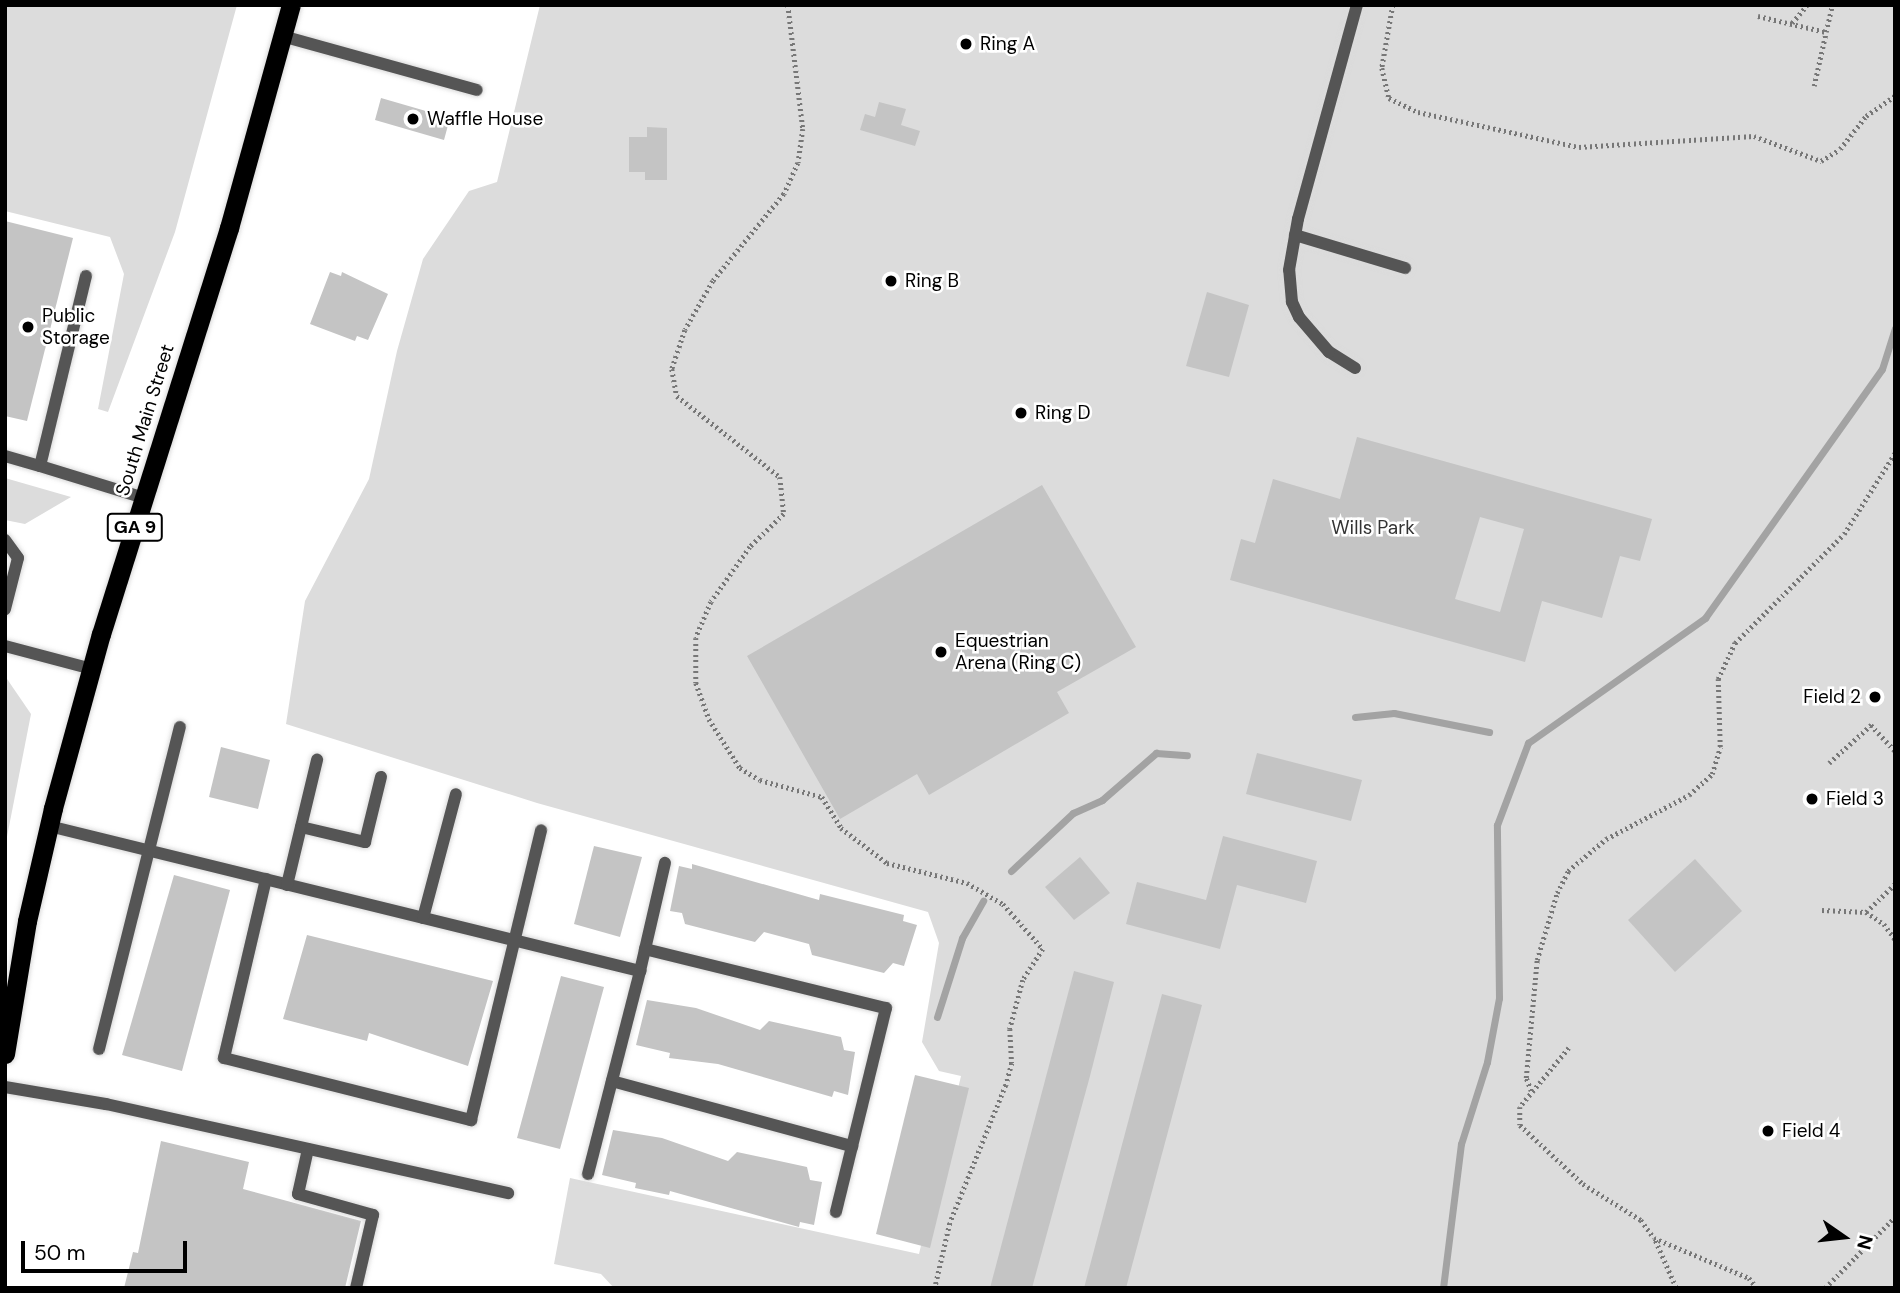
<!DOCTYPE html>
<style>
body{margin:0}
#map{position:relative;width:1900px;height:1293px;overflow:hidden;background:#fff;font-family:"DM Sans",sans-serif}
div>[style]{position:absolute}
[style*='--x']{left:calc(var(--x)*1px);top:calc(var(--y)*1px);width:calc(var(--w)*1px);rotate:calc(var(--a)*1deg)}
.green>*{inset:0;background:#dcdcdc}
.stream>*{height:7px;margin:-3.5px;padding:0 3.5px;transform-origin:3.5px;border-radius:3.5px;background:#a3a3a3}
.building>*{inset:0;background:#c4c4c4}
.path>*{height:4.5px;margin-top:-2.25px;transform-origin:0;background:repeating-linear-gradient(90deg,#777 0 2px,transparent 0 5.5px)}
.roads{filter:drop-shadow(0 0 2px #dbdbdb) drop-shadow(0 0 2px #dbdbdb)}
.service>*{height:12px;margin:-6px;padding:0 6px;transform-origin:6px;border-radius:6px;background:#555}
.trunk>*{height:19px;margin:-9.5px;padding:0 9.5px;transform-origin:9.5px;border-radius:9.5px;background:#000}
.dots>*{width:19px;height:19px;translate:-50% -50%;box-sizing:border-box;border:4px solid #fff;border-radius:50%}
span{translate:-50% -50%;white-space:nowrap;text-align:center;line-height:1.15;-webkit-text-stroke:5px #fff;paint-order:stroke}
.shield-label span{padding:2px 5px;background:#fff;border:2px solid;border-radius:5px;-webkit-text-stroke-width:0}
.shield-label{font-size:18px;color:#000;font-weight:700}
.poi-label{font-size:19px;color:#000}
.left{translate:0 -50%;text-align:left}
.right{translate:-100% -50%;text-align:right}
.street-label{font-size:19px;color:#000}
.park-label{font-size:19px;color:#333}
.frame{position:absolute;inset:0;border:7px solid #000;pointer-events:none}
.north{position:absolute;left:1809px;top:1202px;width:70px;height:70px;-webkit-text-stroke:5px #fff;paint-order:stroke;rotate:104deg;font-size:19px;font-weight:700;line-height:28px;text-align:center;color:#000}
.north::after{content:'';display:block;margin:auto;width:24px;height:32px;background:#000;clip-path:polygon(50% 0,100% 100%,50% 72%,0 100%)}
.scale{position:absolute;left:21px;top:1241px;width:166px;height:32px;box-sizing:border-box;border:4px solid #000;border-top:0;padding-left:9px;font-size:21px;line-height:24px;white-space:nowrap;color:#000;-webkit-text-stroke:5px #fff;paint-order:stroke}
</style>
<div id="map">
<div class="green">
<i style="clip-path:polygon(5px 5px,237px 5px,175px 232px,108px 412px,98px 409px,124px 274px,110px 237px,5px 211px)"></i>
<i style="clip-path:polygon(540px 5px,1895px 5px,1895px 1288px,614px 1288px,601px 1274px,554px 1264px,570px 1178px,919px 1254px,961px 1076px,939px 1071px,922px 1042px,939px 943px,928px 912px,537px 803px,286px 724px,305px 601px,369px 479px,397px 351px,423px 259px,469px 191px,497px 182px)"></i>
<i style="clip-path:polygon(5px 478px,71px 497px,25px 524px,5px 520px)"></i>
<i style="clip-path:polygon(5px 676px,31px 714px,5px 847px)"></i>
</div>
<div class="stream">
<i style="--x:1355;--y:717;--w:39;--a:-6"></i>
<i style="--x:1394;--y:713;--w:97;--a:11.3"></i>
<i style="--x:1011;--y:871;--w:85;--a:-43.1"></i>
<i style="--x:1073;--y:813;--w:32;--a:-24"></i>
<i style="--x:1102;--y:800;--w:72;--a:-41"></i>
<i style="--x:1156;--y:753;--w:31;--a:4"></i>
<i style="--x:937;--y:1017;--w:83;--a:-72.4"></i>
<i style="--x:962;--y:938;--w:43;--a:-60.4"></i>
<i style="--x:1443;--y:1288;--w:145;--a:-82.9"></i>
<i style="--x:1461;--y:1144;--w:86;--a:-72.4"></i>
<i style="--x:1487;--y:1062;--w:65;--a:-79.4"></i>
<i style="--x:1499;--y:998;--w:173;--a:-90.7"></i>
<i style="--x:1497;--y:825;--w:88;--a:-69.3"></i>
<i style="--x:1528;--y:743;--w:217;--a:-35.2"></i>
<i style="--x:1705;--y:618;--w:305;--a:-54.6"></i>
<i style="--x:1882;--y:369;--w:43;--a:-72.4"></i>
</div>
<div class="building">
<i style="clip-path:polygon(381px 98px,450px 118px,444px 140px,375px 120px)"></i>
<i style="clip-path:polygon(879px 102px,906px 109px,901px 125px,920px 131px,915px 146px,860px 130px,865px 114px,875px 117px)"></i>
<i style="clip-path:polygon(647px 127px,667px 128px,667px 180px,645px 180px,645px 172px,629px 172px,629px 137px,647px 137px)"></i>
<i style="clip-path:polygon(5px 221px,73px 238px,27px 421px,5px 416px)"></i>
<i style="clip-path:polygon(330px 272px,341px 276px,342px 272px,388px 294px,368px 340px,357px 336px,355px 341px,310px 324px)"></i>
<i style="clip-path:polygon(1207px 292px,1249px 305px,1229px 377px,1186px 366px)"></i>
<i style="clip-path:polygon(evenodd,1357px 437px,1652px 519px,1640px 561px,1620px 556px,1602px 618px,1542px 601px,1525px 662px,1230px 580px,1241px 539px,1255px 543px,1273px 479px,1340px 499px,1357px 437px,1480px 517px,1524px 529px,1500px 612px,1455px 599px,1480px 517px)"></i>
<i style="clip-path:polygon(1042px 485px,1136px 647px,1057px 692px,1069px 713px,929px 795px,917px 774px,840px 819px,747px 656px)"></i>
<i style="clip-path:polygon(221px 747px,270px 760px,258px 809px,209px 797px)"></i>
<i style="clip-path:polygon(1257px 753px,1362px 780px,1351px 821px,1246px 794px)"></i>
<i style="clip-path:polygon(1223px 836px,1317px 861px,1306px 903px,1237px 885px,1220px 949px,1126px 924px,1137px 882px,1206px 900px)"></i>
<i style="clip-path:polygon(594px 846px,642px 857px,620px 937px,574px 924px)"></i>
<i style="clip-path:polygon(1080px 857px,1110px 893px,1074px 920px,1045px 887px)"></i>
<i style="clip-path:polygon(1695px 859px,1742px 911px,1675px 972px,1628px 920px)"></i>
<i style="clip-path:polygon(692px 864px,819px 900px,820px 894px,904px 915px,903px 921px,917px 925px,904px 966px,893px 963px,884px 973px,812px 955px,809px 944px,764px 932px,755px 942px,685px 924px,682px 913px,670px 911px,679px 866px,692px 869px)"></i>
<i style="clip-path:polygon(174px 875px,230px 890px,182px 1071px,122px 1055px)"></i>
<i style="clip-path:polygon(307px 935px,493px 981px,468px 1066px,369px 1033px,367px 1041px,283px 1019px)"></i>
<i style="clip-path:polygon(1074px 971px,1114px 982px,1090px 1076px,1032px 1288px,990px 1288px)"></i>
<i style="clip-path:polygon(561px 976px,604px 987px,560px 1149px,517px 1138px)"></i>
<i style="clip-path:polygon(1162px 994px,1202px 1005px,1126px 1288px,1084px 1288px)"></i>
<i style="clip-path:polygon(647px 1000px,696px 1008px,760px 1030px,769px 1021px,841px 1037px,844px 1050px,855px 1052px,848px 1095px,834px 1091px,832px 1097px,718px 1064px,669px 1058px,670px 1053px,636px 1045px)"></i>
<i style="clip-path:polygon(915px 1075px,969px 1088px,930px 1248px,876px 1234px)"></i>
<i style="clip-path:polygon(613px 1130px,662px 1138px,728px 1161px,737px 1152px,807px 1167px,810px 1180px,822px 1182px,814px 1225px,800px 1222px,799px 1227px,670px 1191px,669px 1195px,635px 1188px,636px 1183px,602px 1175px)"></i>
<i style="clip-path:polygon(161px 1141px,249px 1162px,243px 1189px,361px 1221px,345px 1288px,124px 1288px,133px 1252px,138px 1253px)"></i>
</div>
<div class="path">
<i style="--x:788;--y:5;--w:125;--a:83.1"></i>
<i style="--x:803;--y:129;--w:34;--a:98"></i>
<i style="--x:798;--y:163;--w:34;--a:114"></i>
<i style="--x:784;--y:194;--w:112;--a:129.2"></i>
<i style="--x:713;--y:281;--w:56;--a:119.7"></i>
<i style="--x:685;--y:330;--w:41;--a:108.4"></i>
<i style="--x:672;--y:369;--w:27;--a:80"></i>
<i style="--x:677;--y:396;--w:131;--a:38.2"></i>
<i style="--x:780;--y:477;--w:37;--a:84"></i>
<i style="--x:784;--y:514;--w:47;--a:135.9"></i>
<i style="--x:750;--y:547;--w:67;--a:125.3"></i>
<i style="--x:711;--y:602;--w:39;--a:113"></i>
<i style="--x:696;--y:638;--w:45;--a:90"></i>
<i style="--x:696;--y:683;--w:38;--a:70"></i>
<i style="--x:709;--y:719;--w:58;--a:57.7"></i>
<i style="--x:740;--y:768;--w:23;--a:31"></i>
<i style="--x:760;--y:780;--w:64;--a:15.3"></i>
<i style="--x:822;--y:797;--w:36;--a:58"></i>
<i style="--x:841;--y:828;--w:58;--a:37.3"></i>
<i style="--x:887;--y:863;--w:82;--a:14"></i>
<i style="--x:967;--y:883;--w:42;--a:30.3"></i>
<i style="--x:1003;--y:904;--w:60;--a:48.4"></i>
<i style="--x:1043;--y:949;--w:37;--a:123"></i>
<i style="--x:1023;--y:980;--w:51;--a:104.9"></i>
<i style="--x:1010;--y:1029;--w:34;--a:87"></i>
<i style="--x:1012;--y:1063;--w:23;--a:105"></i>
<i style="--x:1006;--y:1085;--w:149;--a:112.1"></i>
<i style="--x:950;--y:1223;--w:67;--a:103"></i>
<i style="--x:1393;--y:5;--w:64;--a:99.9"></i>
<i style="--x:1382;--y:68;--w:31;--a:77"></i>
<i style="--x:1389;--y:98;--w:32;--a:26"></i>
<i style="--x:1418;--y:112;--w:165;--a:12.3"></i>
<i style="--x:1579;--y:147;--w:175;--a:-3.6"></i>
<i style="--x:1754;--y:136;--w:72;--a:20.5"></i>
<i style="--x:1821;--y:161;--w:22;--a:-32"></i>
<i style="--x:1840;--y:149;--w:42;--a:-51.8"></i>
<i style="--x:1866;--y:116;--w:35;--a:-35"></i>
<i style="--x:1758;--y:16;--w:70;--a:13.2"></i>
<i style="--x:1826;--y:32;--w:28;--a:-77"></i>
<i style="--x:1792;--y:23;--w:23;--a:-50"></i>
<i style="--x:1814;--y:86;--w:55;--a:-77.5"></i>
<i style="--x:1829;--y:763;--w:57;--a:-42.1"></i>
<i style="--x:1871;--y:725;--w:35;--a:47"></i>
<i style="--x:1822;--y:910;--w:44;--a:2.6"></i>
<i style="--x:1866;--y:912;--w:22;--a:34"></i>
<i style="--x:1884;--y:924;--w:19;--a:54"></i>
<i style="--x:1866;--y:912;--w:40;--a:-44"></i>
<i style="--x:1569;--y:1048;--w:77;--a:129.7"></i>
<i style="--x:1520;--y:1107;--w:18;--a:90"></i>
<i style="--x:1520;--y:1125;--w:86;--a:43.1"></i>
<i style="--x:1583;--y:1184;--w:68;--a:31.8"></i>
<i style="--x:1641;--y:1220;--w:22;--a:54"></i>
<i style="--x:1531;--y:1091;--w:14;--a:-111"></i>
<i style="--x:1526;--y:1078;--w:119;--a:-84.7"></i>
<i style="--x:1537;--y:960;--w:70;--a:-73.4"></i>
<i style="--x:1557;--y:893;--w:25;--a:-63"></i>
<i style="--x:1568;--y:871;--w:50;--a:-40.1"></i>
<i style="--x:1606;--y:839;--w:94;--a:-27.9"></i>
<i style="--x:1689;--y:795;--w:31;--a:-42"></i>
<i style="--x:1712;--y:774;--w:28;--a:-73"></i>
<i style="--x:1720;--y:747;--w:68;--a:-91.7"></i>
<i style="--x:1718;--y:679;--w:40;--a:-65"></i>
<i style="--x:1735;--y:643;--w:154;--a:-45"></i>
<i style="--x:1844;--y:534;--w:96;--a:-57.8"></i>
<i style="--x:1676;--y:1288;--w:55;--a:-113.7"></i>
<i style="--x:1654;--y:1238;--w:103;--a:22.8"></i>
<i style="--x:1749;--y:1278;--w:13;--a:51"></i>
<i style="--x:1825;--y:1288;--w:100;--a:-45.4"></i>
</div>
<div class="roads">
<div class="service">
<i style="--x:282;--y:36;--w:202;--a:15.5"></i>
<i style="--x:1295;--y:235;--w:115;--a:16.7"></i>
<i style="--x:86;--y:276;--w:195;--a:103.6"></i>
<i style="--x:40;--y:466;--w:109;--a:17.1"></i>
<i style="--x:1355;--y:368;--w:31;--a:-148"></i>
<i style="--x:1329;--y:352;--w:46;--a:-130.6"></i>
<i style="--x:1299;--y:317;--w:17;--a:-115"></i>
<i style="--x:1292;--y:302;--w:32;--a:-95"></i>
<i style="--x:1289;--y:270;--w:52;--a:-80"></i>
<i style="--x:1298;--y:219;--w:222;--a:-74.6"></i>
<i style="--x:5;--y:456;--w:36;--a:16"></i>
<i style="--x:5;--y:540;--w:22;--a:54"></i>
<i style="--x:18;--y:558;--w:53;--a:104.3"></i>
<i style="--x:5;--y:646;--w:90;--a:14.8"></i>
<i style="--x:49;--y:826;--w:609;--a:13.79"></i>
<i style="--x:640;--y:971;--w:111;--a:-77"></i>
<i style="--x:301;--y:827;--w:66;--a:13.2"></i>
<i style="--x:365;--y:842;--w:67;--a:-76.2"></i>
<i style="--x:266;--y:879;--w:184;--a:103.2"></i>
<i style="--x:224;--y:1058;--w:255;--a:14.1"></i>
<i style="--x:471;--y:1120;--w:298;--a:-76.4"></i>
<i style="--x:287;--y:885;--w:129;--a:-76.5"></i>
<i style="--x:423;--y:918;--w:128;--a:-75.1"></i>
<i style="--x:645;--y:949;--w:248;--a:13.8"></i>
<i style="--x:886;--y:1008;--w:210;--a:103.8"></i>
<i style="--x:99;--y:1049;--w:332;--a:-75.9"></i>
<i style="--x:612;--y:1081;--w:249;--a:15.2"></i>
<i style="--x:5;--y:1087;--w:102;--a:9.6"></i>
<i style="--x:106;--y:1104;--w:412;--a:12.5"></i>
<i style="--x:308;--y:1149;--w:46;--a:102.5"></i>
<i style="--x:298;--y:1194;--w:78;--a:15.6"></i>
<i style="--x:373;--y:1215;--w:75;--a:103.1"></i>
<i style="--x:588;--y:1174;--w:210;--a:-75.6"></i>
</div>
<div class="trunk">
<i style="--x:5;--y:1054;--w:135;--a:-80.6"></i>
<i style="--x:27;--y:921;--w:116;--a:-77"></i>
<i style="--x:53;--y:808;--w:180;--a:-74.6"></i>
<i style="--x:101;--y:634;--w:426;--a:-72.5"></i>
<i style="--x:229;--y:228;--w:231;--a:-74.5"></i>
</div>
</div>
<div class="dots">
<i style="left:966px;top:44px;background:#000"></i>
<i style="left:413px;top:119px;background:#000"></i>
<i style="left:891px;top:281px;background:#000"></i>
<i style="left:28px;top:327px;background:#000"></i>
<i style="left:1021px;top:413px;background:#000"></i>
<i style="left:941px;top:652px;background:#000"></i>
<i style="left:1875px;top:697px;background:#000"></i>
<i style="left:1812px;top:799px;background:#000"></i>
<i style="left:1768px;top:1131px;background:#000"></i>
</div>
<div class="shield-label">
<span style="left:135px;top:527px">GA 9</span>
</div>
<div class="poi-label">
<span class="left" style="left:980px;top:44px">Ring A</span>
<span class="left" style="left:427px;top:119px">Waffle House</span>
<span class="left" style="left:905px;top:281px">Ring B</span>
<span class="left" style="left:42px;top:327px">Public<br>Storage</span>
<span class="left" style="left:1035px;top:413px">Ring D</span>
<span class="left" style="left:955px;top:652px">Equestrian<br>Arena (Ring C)</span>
<span class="right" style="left:1861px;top:697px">Field 2</span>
<span class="left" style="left:1826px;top:799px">Field 3</span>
<span class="left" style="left:1782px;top:1131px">Field 4</span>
</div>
<div class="street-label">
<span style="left:145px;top:420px;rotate:-73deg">South Main Street</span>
</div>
<div class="park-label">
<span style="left:1373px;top:528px">Wills Park</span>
</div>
<div class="frame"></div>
<div class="north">N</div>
<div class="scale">50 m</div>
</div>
